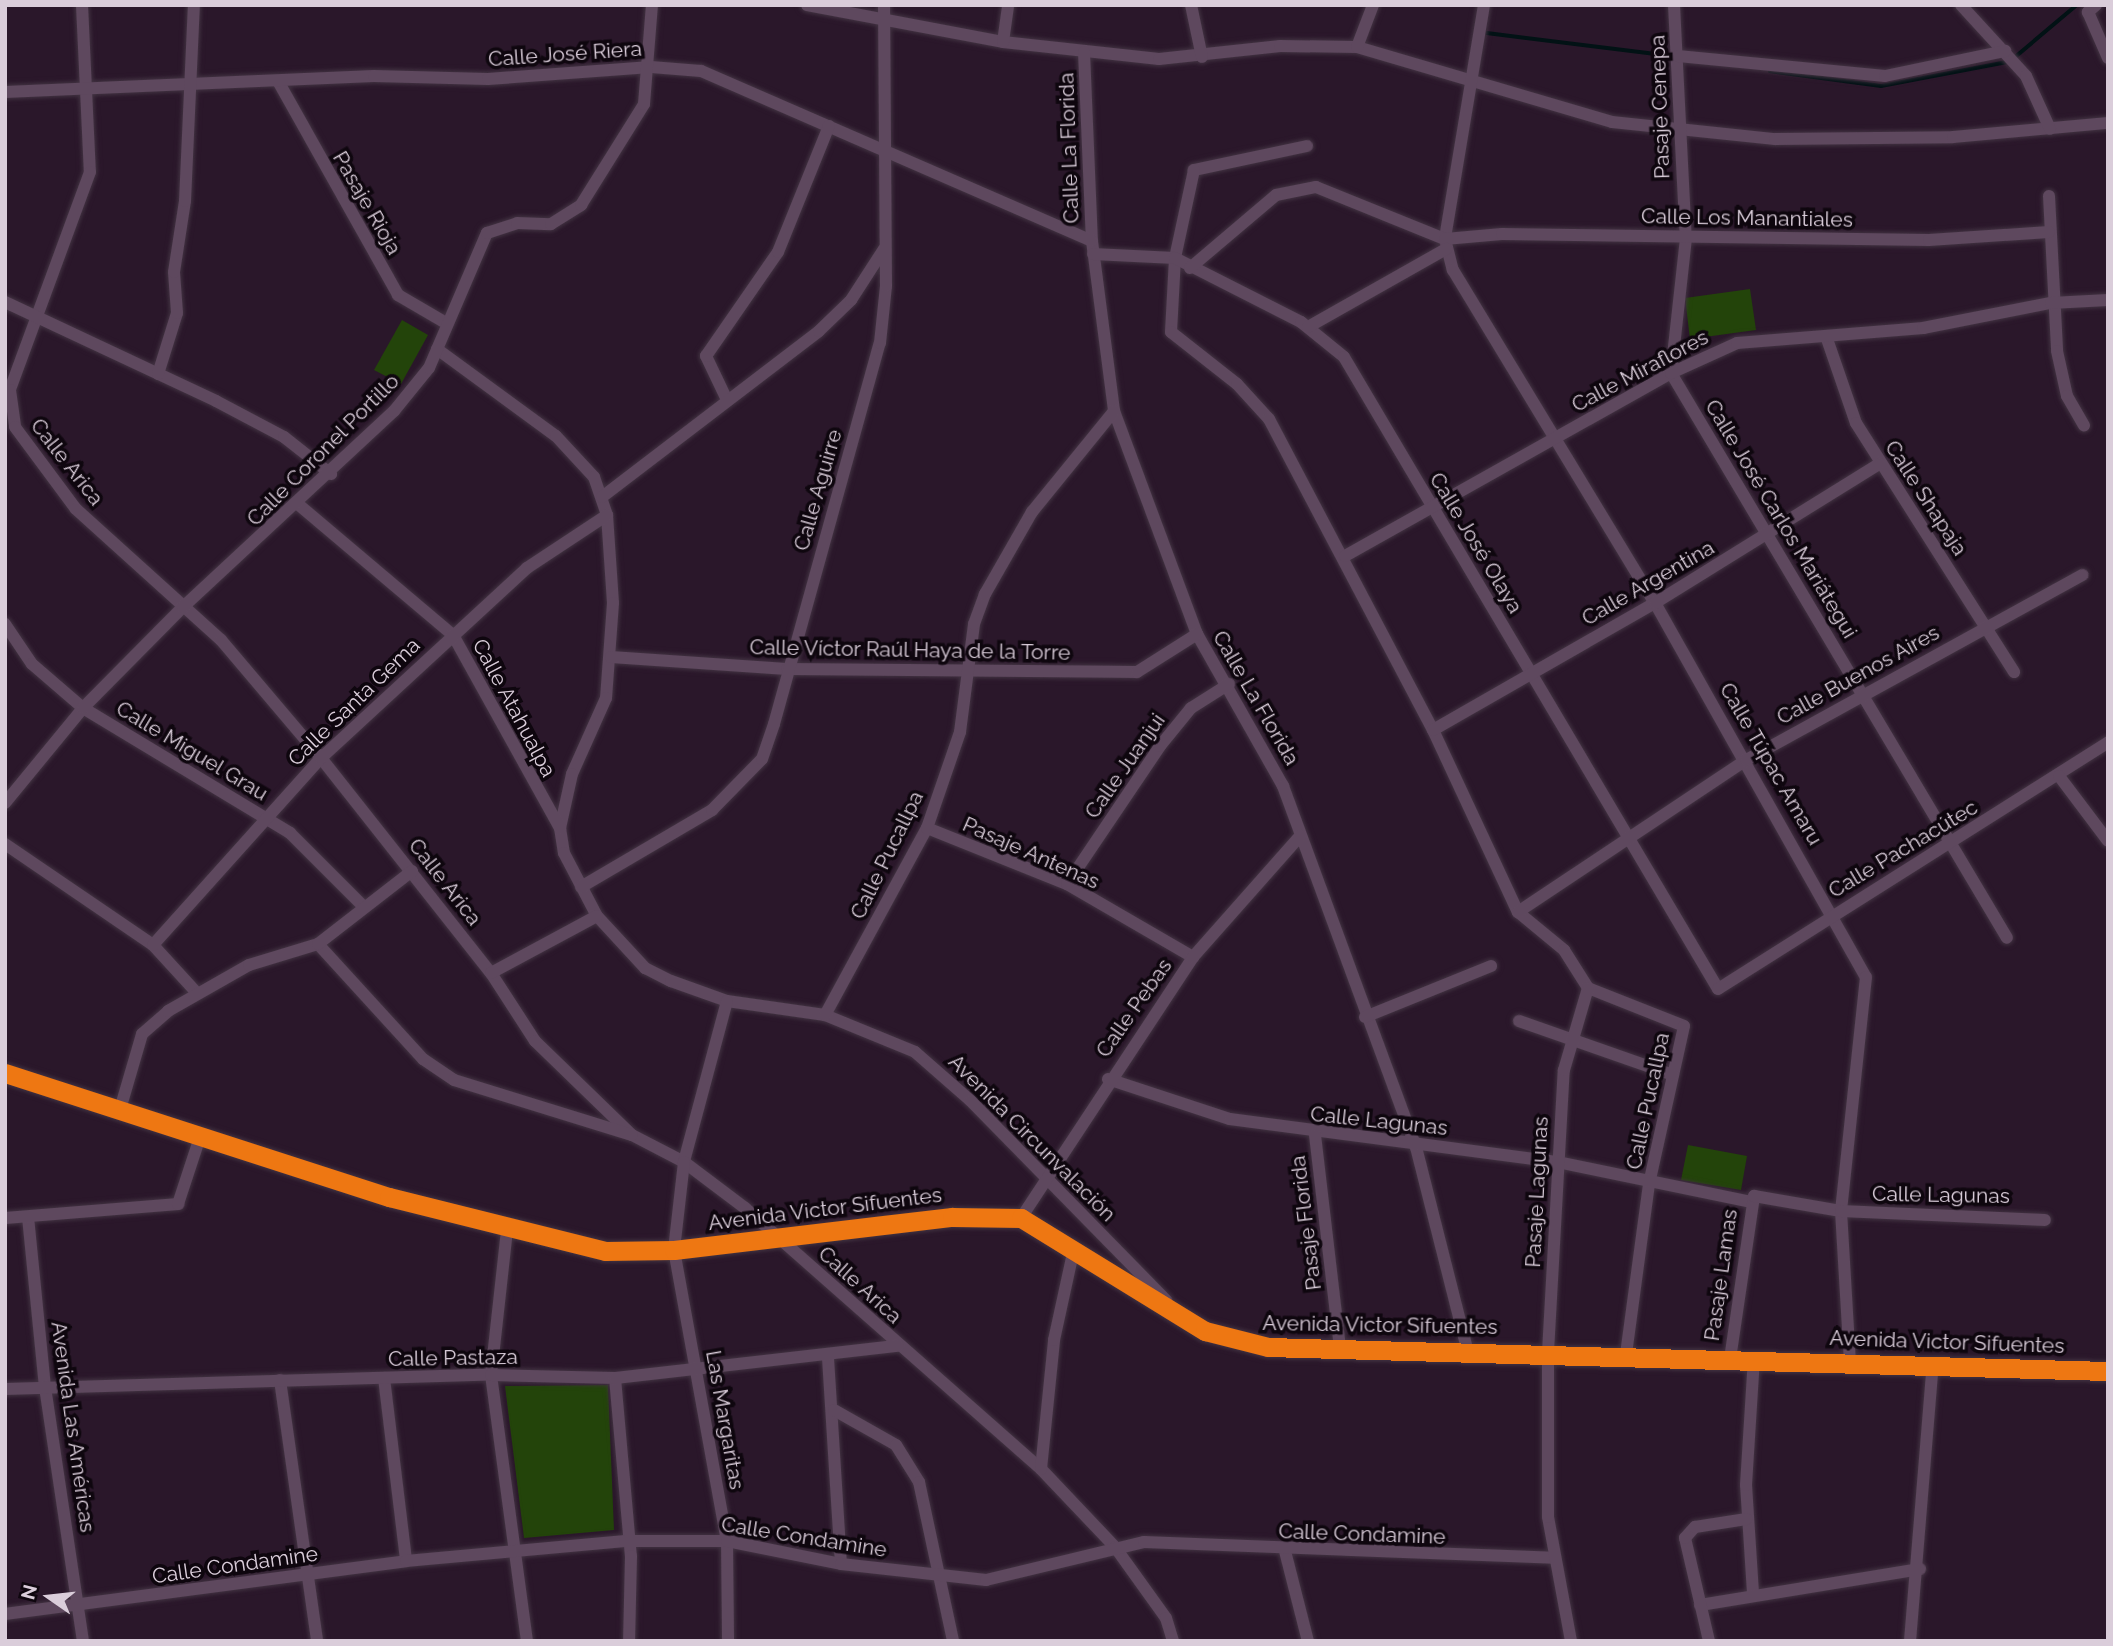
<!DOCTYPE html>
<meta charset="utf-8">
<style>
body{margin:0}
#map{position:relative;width:2113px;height:1646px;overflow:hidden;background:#2a172a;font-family:Raleway,sans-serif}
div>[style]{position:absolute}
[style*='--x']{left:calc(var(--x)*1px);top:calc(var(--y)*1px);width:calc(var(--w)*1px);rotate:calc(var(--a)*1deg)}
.green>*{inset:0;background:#23440a}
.stream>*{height:3.5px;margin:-1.75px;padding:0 1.75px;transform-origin:1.75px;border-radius:1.75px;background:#021215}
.roads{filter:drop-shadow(0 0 2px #423342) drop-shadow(0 0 2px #423342)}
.minor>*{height:12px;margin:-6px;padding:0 6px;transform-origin:6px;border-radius:6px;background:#5e485e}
.highway>*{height:19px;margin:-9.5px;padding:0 9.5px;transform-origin:9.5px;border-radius:9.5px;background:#ee7712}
span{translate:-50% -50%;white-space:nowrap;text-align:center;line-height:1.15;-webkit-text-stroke:7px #0e060e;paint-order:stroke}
.street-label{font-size:21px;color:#dacdda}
.frame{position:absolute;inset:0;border:7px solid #dacdda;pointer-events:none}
.north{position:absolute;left:14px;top:1562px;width:70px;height:70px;-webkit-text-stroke:5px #0e060e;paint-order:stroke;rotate:284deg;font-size:19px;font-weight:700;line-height:28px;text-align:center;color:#dacdda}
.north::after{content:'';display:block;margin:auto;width:24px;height:32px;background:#dacdda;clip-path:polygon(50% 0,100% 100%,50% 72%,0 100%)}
</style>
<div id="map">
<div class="green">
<i style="clip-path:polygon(1750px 289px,1756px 330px,1690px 339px,1685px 298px)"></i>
<i style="clip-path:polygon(402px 320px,428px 335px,401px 384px,374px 370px)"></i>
<i style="clip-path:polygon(1688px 1145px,1747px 1156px,1741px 1190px,1681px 1180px)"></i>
<i style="clip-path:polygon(608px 1385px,614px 1530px,524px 1538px,505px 1386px)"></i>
</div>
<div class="stream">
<i style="--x:1487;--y:33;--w:186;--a:7.1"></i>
<i style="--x:2014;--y:58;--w:82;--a:-40.1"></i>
<i style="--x:1770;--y:71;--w:112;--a:7.7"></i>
<i style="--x:1881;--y:86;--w:128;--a:-10.8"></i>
</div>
<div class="roads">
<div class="minor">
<i style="--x:82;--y:5;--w:167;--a:87.3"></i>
<i style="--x:90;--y:172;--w:232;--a:110.2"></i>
<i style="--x:10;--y:390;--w:37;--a:82"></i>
<i style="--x:15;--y:427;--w:102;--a:53.4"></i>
<i style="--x:76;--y:509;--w:195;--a:42.1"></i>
<i style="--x:221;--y:640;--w:155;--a:49.7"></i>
<i style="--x:321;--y:758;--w:274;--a:51.7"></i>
<i style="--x:491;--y:973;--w:81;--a:57.1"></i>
<i style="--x:535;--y:1041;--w:135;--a:44.1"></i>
<i style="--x:632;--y:1135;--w:59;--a:27.4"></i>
<i style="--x:684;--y:1162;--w:76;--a:37"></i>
<i style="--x:745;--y:1208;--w:395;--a:41.4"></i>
<i style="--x:1041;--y:1469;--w:108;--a:46.5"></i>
<i style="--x:1115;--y:1547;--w:87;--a:54.3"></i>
<i style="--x:1166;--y:1618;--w:24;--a:73"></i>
<i style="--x:807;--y:5;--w:199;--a:10.7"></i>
<i style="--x:1003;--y:42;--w:157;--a:6.2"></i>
<i style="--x:1159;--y:59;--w:122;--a:-6.1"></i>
<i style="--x:1280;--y:46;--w:77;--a:0.7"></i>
<i style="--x:1357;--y:47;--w:266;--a:16.4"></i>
<i style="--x:1612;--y:122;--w:164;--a:6"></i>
<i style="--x:1775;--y:139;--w:178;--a:-0.6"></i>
<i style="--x:1953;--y:137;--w:156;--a:-5.2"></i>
<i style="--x:1191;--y:5;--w:53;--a:78.1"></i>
<i style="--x:1484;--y:5;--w:237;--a:99.5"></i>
<i style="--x:1445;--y:239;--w:32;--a:76"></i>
<i style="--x:1453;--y:270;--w:389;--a:58.8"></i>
<i style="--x:1655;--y:603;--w:429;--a:60.6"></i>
<i style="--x:1866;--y:977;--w:235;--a:96.1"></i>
<i style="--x:1841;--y:1211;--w:150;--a:86.6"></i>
<i style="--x:1674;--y:5;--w:233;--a:87.1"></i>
<i style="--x:1686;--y:238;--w:136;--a:96.3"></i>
<i style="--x:1671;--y:373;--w:657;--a:59.26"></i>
<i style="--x:1961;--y:5;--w:96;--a:47.5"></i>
<i style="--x:2026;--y:76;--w:58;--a:65.6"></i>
<i style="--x:2096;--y:5;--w:11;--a:139"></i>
<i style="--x:2088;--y:12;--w:50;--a:66.5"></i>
<i style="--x:1003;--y:42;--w:37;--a:-82"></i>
<i style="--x:1357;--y:47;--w:45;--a:-69.1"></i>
<i style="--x:1084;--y:52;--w:189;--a:87.6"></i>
<i style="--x:1092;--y:241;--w:171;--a:82.6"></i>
<i style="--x:1114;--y:411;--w:238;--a:69.6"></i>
<i style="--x:1197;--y:634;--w:175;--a:60.5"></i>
<i style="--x:1283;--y:786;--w:385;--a:69.8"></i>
<i style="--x:1416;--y:1147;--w:208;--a:75.8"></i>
<i style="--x:1678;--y:56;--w:208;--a:5.5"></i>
<i style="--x:1885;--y:76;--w:123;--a:-11.8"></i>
<i style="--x:278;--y:81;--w:245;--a:60.7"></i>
<i style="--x:398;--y:295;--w:56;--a:30.3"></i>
<i style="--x:5;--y:92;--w:369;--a:-2.5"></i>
<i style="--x:374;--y:76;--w:114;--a:1.5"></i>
<i style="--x:488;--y:79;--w:163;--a:-4.2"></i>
<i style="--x:651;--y:67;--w:50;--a:4.6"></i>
<i style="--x:701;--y:71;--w:426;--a:23.5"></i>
<i style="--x:1307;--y:146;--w:116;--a:168"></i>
<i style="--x:1194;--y:170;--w:90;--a:102.2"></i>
<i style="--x:1175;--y:258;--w:74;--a:93.1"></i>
<i style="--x:1171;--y:332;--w:84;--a:38.2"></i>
<i style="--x:1237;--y:384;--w:47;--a:47.6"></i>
<i style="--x:1269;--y:419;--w:352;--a:62.2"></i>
<i style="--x:1433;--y:730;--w:201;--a:65"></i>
<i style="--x:1518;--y:912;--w:60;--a:39.6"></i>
<i style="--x:1564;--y:950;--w:45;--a:57.7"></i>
<i style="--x:2049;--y:196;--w:155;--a:87"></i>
<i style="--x:2057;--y:351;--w:46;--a:77.5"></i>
<i style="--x:2067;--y:396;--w:34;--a:60"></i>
<i style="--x:1093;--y:254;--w:82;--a:2.8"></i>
<i style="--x:1175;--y:258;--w:141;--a:26.9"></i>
<i style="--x:1301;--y:322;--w:55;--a:39.1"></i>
<i style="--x:1344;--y:357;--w:734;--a:59.38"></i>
<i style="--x:1718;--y:989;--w:462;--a:-32.3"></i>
<i style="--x:1190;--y:268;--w:113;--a:-40.3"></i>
<i style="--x:1276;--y:195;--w:41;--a:-11.3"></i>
<i style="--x:1316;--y:187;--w:139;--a:22"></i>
<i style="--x:1445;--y:239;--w:57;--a:-5"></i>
<i style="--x:1502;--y:234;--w:427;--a:0.8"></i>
<i style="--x:1929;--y:240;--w:120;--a:-3.8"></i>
<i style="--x:5;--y:302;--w:233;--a:25.1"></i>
<i style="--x:216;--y:401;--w:77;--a:27.9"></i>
<i style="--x:284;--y:437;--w:60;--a:38.2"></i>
<i style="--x:1308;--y:327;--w:159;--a:-29.5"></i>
<i style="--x:1826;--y:336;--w:92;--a:71"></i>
<i style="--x:1856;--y:423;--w:295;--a:57.6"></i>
<i style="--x:437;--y:349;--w:147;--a:36.2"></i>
<i style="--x:556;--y:436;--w:56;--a:47.2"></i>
<i style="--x:594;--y:477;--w:40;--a:71.1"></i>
<i style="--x:607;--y:515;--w:88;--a:86.1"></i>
<i style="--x:613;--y:603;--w:95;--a:94.2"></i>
<i style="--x:606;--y:698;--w:83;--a:114.1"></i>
<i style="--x:572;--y:774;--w:55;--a:102.5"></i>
<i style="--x:560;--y:828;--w:25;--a:81"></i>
<i style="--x:564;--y:853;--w:71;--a:62.4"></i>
<i style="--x:597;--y:916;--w:71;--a:47.3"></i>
<i style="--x:645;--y:968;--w:29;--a:27"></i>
<i style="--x:671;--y:981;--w:59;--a:19.7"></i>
<i style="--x:727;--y:1001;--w:99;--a:8.1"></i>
<i style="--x:825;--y:1015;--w:97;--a:22.3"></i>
<i style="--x:915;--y:1052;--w:74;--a:41.2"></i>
<i style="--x:971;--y:1101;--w:279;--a:45.6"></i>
<i style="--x:158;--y:374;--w:64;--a:-72.7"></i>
<i style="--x:177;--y:313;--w:41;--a:-94.2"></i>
<i style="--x:174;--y:272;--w:72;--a:-81.2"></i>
<i style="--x:185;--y:201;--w:196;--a:-87.4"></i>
<i style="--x:727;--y:400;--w:49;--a:-115.5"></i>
<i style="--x:706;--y:356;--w:126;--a:-55.3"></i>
<i style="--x:778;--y:252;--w:136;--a:-68"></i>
<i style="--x:602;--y:497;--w:273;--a:-37.4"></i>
<i style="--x:819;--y:331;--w:45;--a:-44.1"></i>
<i style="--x:851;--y:300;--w:61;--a:-57.1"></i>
<i style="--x:299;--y:505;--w:202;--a:40.2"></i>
<i style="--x:453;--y:635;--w:221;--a:61"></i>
<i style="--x:1345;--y:556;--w:374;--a:-29.3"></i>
<i style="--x:1671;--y:373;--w:72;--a:-24.4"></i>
<i style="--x:1737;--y:343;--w:187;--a:-4.6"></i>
<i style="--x:1923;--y:328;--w:130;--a:-11.1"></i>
<i style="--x:2051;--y:303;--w:57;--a:-3"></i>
<i style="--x:5;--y:624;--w:48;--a:56"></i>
<i style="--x:32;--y:664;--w:67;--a:40.8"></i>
<i style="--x:83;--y:708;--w:242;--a:31.1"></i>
<i style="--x:290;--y:833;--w:105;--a:45"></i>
<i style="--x:611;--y:657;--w:176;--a:3.9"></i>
<i style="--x:787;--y:669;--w:350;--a:0.5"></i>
<i style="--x:1137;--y:672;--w:71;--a:-32.3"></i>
<i style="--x:1433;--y:730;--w:256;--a:-29.8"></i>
<i style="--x:1655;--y:603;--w:264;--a:-31.8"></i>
<i style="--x:2059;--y:776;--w:81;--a:53"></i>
<i style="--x:5;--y:803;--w:123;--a:-50.6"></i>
<i style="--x:83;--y:708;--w:142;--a:-45.3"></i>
<i style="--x:183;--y:607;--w:288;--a:-42.9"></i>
<i style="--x:394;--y:411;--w:55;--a:-50.9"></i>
<i style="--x:429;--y:368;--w:147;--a:-66.8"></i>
<i style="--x:487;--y:233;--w:32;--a:-18"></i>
<i style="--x:517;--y:223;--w:34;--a:2"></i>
<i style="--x:551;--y:224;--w:36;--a:-32"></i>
<i style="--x:581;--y:205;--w:119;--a:-58"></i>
<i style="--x:644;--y:104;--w:99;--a:-85.4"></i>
<i style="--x:927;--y:828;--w:151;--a:21.8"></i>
<i style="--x:1067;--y:884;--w:146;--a:30.1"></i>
<i style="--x:5;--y:844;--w:179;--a:34.3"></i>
<i style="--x:153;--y:945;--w:64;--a:47.5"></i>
<i style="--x:1067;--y:884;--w:166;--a:-56"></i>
<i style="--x:1160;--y:746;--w:49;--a:-50.8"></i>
<i style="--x:1191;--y:708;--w:45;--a:-32.3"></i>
<i style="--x:581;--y:887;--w:152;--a:-30.4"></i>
<i style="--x:712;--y:810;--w:71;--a:-45.6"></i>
<i style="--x:762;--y:759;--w:37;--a:-71"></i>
<i style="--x:774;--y:724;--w:395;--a:-74.5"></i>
<i style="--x:880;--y:343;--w:57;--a:-84"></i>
<i style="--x:886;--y:286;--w:281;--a:-90.4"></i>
<i style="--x:1518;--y:912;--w:274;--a:-33.7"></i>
<i style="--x:1746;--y:760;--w:384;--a:-28.8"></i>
<i style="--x:318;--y:944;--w:156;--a:47.6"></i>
<i style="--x:423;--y:1059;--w:37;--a:34"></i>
<i style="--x:454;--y:1080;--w:186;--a:17.2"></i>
<i style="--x:153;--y:945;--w:251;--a:-48.1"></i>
<i style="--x:321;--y:758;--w:280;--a:-42.7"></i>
<i style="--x:527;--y:568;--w:96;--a:-33.5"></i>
<i style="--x:491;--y:973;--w:120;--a:-28.3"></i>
<i style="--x:1588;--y:988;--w:103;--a:21.6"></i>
<i style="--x:1684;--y:1026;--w:162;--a:102.5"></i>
<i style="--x:1649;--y:1184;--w:172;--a:97.7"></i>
<i style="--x:727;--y:1001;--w:167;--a:105"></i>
<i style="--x:684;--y:1162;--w:89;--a:96.5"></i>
<i style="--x:674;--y:1250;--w:296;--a:79.7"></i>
<i style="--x:727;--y:1541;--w:100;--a:89.4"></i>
<i style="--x:825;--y:1015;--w:213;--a:-61.4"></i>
<i style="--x:927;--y:828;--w:102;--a:-71"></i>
<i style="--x:960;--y:732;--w:109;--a:-82.6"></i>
<i style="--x:974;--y:624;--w:32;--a:-70"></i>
<i style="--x:985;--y:594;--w:95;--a:-60.2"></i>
<i style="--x:1032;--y:512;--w:130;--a:-50.9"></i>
<i style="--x:1365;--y:1017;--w:136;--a:-22"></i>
<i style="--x:1519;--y:1021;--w:163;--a:19.3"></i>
<i style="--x:1108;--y:1079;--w:128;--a:18.2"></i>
<i style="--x:1230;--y:1119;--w:331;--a:7.5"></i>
<i style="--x:1558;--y:1162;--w:197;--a:11.7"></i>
<i style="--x:121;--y:1106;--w:75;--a:-73.7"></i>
<i style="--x:142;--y:1034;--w:35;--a:-41"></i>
<i style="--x:168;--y:1011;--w:93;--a:-29.6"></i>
<i style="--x:249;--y:965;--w:72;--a:-16.9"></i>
<i style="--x:318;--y:944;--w:119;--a:-37.8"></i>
<i style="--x:1315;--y:1135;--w:214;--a:83.3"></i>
<i style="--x:28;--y:1217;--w:171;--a:84.3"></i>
<i style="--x:45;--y:1387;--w:257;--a:81.5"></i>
<i style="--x:5;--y:1218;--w:174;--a:-4.6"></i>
<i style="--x:178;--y:1204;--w:74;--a:-71.8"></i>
<i style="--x:1021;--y:1218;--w:313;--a:-56.6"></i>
<i style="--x:1193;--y:957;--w:162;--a:-48.5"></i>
<i style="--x:507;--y:1230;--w:146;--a:96.3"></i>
<i style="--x:491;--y:1375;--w:268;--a:82.3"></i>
<i style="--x:828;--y:1358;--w:206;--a:86.4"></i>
<i style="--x:1730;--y:1359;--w:165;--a:-81.6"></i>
<i style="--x:1754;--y:1196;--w:88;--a:9.8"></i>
<i style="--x:1841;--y:1211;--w:204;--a:2.5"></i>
<i style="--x:384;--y:1378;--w:184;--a:83.1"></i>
<i style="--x:615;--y:1378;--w:179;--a:84.9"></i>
<i style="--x:631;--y:1556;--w:85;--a:91.3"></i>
<i style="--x:280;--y:1380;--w:264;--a:81.9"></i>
<i style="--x:5;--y:1389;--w:486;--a:-1.7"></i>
<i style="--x:491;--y:1375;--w:124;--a:1.4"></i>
<i style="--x:615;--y:1378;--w:285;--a:-6.5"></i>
<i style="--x:834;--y:1410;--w:71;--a:29.4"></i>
<i style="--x:896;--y:1445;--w:44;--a:58.1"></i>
<i style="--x:919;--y:1482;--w:163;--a:77.9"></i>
<i style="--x:1041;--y:1469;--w:130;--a:-84.2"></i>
<i style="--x:1054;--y:1340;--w:94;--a:-77.7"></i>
<i style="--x:1285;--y:1551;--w:93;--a:75.7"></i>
<i style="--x:1753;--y:1593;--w:108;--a:-93.7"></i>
<i style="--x:1746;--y:1485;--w:126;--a:-86.4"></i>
<i style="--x:1700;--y:1605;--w:223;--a:-9.3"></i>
<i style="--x:5;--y:1614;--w:404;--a:-7.5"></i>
<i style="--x:406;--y:1561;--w:220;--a:-5.2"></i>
<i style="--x:625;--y:1541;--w:102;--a:0"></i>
<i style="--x:727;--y:1541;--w:116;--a:11.4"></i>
<i style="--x:841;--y:1564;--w:146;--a:6.3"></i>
<i style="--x:986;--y:1580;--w:163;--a:-13.5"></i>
<i style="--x:1144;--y:1542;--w:410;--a:2.2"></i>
<i style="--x:1571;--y:1641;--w:126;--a:-100.5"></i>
<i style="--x:1548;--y:1517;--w:165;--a:-90"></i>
<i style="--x:1548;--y:1352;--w:282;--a:-86.8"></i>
<i style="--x:1564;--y:1070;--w:85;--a:-73.7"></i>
<i style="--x:1709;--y:1641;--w:106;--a:-103.1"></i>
<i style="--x:1685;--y:1538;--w:15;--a:-48"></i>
<i style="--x:1695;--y:1527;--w:52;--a:-8.9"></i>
<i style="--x:1910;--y:1641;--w:278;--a:-85.3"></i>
</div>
<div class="highway">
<i style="--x:5;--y:1073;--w:404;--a:17.9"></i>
<i style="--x:389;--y:1197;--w:223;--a:14"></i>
<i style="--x:605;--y:1251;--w:69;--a:-0.8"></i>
<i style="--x:674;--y:1250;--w:280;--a:-6.8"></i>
<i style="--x:952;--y:1217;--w:69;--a:0.8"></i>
<i style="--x:1021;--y:1218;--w:216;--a:31.6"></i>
<i style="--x:1205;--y:1331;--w:65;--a:14.3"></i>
<i style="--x:1268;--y:1347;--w:840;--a:1.64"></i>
</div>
</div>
<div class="street-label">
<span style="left:565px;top:54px;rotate:-4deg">Calle José Riera</span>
<span style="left:1660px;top:107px;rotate:-92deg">Pasaje Cenepa</span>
<span style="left:1069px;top:148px;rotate:-92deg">Calle La Florida</span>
<span style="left:367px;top:203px;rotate:60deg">Pasaje Rioja</span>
<span style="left:1747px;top:218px;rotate:1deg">Calle Los Manantiales</span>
<span style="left:1640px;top:371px;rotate:-28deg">Calle Miraflores</span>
<span style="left:323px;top:450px;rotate:-45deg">Calle Coronel Portillo</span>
<span style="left:67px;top:462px;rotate:52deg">Calle Arica</span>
<span style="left:818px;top:490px;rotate:-74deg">Calle Aguirre</span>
<span style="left:1926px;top:498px;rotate:57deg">Calle Shapaja</span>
<span style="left:1781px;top:519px;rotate:59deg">Calle José Carlos Mariátegui</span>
<span style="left:1476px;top:543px;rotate:59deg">Calle José Olaya</span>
<span style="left:1648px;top:583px;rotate:-30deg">Calle Argentina</span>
<span style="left:910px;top:650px;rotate:1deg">Calle Víctor Raúl Haya de la Torre</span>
<span style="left:1858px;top:675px;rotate:-29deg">Calle Buenos Aires</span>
<span style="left:1256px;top:698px;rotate:60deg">Calle La Florida</span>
<span style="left:354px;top:702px;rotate:-44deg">Calle Santa Gema</span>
<span style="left:514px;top:708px;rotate:62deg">Calle Atahualpa</span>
<span style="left:192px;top:751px;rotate:31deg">Calle Miguel Grau</span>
<span style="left:1771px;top:764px;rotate:60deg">Calle Túpac Amaru</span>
<span style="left:1125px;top:766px;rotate:-55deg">Calle Juanjui</span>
<span style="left:1903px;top:849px;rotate:-31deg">Calle Pachacútec</span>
<span style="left:1031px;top:853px;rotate:24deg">Pasaje Antenas</span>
<span style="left:887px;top:855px;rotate:-64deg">Calle Pucallpa</span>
<span style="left:445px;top:882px;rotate:52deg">Calle Arica</span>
<span style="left:1134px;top:1008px;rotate:-55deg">Calle Pebas</span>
<span style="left:1648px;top:1101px;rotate:-78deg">Calle Pucallpa</span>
<span style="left:1379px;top:1121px;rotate:6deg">Calle Lagunas</span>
<span style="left:1032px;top:1138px;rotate:45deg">Avenida Circunvalación</span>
<span style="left:1537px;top:1192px;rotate:-87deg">Pasaje Lagunas</span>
<span style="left:1941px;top:1195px;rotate:1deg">Calle Lagunas</span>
<span style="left:825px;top:1209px;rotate:-7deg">Avenida Victor Sifuentes</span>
<span style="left:1306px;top:1223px;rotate:-97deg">Pasaje Florida</span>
<span style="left:1721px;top:1275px;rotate:-82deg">Pasaje Lamas</span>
<span style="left:860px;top:1285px;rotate:42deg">Calle Arica</span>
<span style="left:1380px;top:1325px;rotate:1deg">Avenida Victor Sifuentes</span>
<span style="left:1947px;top:1342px;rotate:2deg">Avenida Victor Sifuentes</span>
<span style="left:453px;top:1358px;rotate:-1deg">Calle Pastaza</span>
<span style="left:725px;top:1420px;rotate:80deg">Las Margaritas</span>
<span style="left:73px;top:1427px;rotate:82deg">Avenida Las Américas</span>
<span style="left:1362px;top:1534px;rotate:2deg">Calle Condamine</span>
<span style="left:804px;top:1537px;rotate:9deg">Calle Condamine</span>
<span style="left:235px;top:1565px;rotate:-8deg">Calle Condamine</span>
</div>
<div class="frame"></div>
<div class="north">N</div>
</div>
